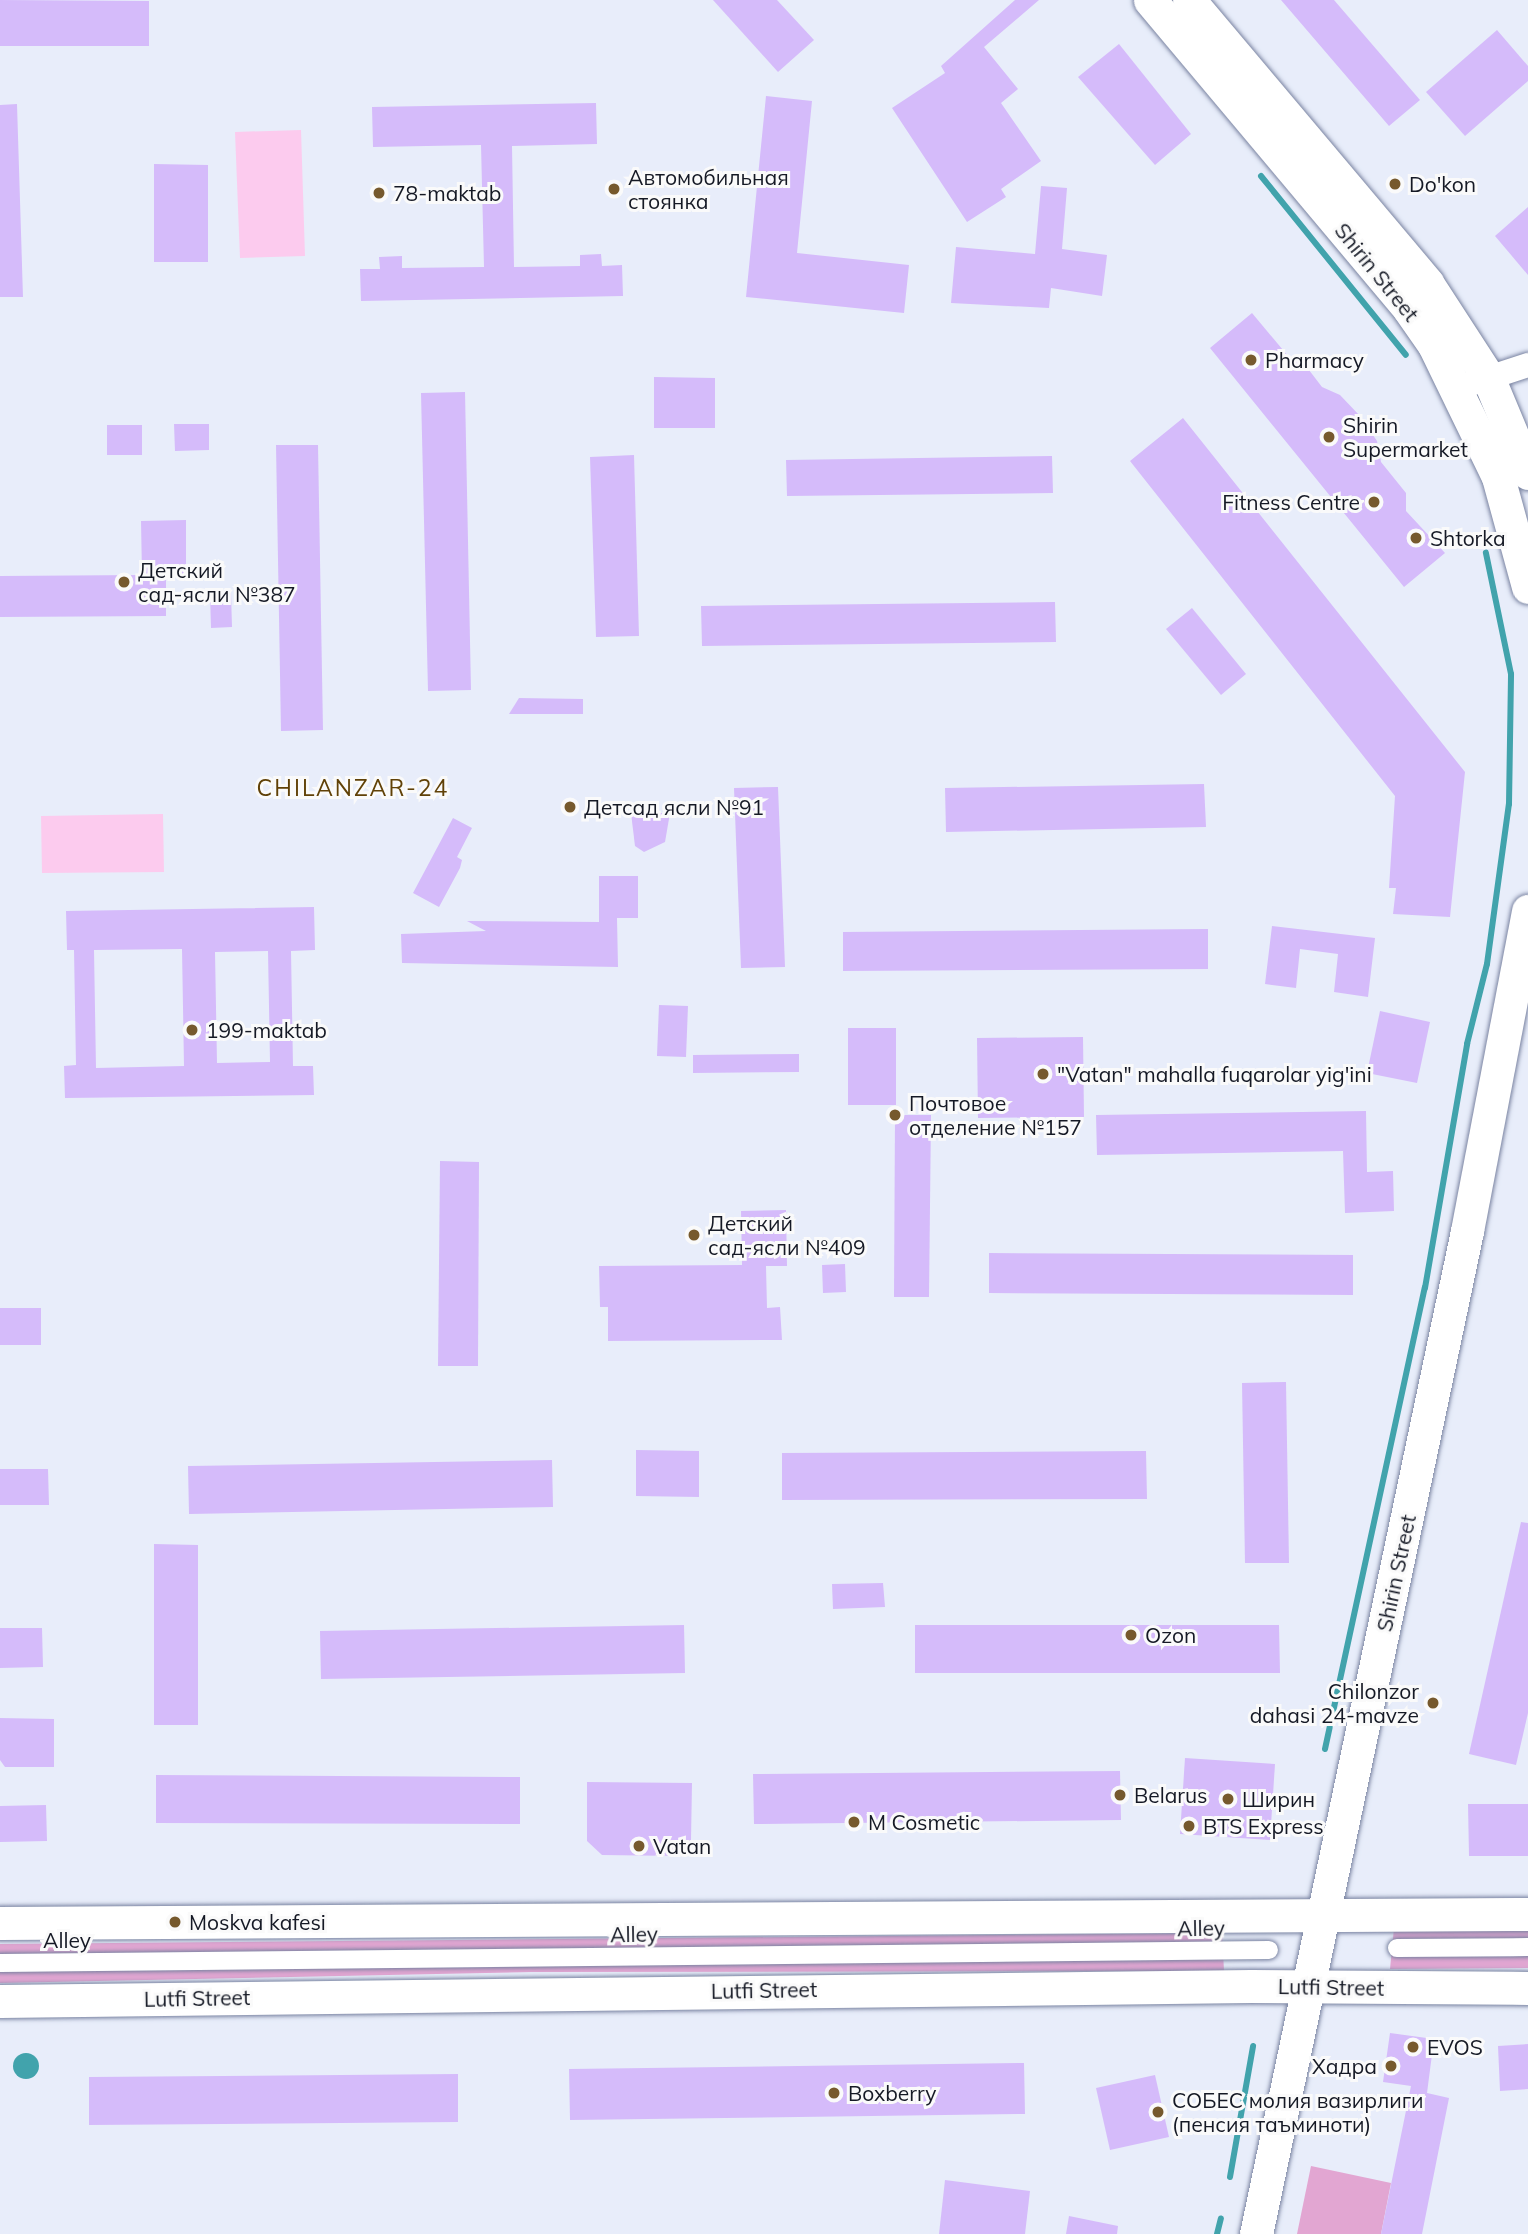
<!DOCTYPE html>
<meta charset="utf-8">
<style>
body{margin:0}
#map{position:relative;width:1528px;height:2234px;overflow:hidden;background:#e8edfa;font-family:Mulish,sans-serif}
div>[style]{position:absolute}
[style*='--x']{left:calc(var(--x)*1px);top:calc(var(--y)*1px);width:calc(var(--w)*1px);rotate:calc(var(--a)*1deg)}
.green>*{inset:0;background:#fccbee}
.forest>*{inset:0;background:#e2a6d2}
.water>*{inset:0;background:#41a3ac}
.round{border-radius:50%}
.stream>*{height:6px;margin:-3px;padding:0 3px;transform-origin:3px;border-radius:3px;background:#41a3ac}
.building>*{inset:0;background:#d5bbfa}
.roads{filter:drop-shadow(0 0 2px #7983a1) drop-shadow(0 0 2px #7983a1)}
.pedestrian>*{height:18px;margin:-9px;padding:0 9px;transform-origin:9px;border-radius:9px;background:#fff}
.minor>*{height:24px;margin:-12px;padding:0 12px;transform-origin:12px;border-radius:12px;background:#fff}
.secondary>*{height:33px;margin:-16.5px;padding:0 16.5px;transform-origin:16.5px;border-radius:16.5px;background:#fff}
.dots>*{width:19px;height:19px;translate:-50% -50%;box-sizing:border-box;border:4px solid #fafafa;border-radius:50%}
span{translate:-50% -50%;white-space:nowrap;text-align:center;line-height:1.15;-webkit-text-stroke:6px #fafafa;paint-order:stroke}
.poi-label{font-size:21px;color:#151925}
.left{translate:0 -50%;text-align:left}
.right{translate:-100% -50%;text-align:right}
.street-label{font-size:21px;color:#151925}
.neighbourhood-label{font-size:23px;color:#604107;letter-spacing:2px}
</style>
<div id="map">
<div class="green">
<i style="clip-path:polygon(301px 130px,305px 256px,240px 258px,235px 132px)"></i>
<i style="clip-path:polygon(163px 814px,164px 872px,42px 873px,41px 816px)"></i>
</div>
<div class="forest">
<i style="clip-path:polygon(1394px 1928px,1528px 1930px,1528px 1968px,1390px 1969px)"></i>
<i style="clip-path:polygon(1222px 1933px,1224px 1971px,531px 1972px,0 1983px,0 1944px)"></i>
<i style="clip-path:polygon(1311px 2166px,1391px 2183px,1381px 2234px,1297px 2234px)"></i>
</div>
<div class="water">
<i class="round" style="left:13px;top:2053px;width:26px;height:26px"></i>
</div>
<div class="stream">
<i style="--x:1261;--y:176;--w:230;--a:51"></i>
<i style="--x:1325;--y:1749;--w:472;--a:-77.8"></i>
<i style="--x:1425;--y:1288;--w:248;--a:-80.2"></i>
<i style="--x:1467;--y:1044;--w:82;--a:-76"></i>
<i style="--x:1487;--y:964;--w:162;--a:-82.2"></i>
<i style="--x:1509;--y:804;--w:130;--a:-89.1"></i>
<i style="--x:1511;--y:674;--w:124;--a:-101.7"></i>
<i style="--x:1230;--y:2177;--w:133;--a:-80"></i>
<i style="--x:1217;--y:2234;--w:16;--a:-76"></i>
</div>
<div class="building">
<i style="clip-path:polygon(0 0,149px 1px,149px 46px,0 46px)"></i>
<i style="clip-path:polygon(713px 0,777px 0,814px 40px,778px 72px)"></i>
<i style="clip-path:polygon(1015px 0,1039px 0,984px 47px,1018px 89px,1001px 103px,1041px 161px,1001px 189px,1006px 197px,967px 222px,892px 108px,945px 73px,941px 66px)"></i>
<i style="clip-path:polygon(1281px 0,1334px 0,1420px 100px,1389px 126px)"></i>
<i style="clip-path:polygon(1497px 30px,1528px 66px,1528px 81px,1465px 136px,1426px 92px)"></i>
<i style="clip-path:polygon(1119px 44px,1191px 134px,1155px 165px,1078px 77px)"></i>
<i style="clip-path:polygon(766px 96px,812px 101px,797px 253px,909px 265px,904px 313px,746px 297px)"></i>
<i style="clip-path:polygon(596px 103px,597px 144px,512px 146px,514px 267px,580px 266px,580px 255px,601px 254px,602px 266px,622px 265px,623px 296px,361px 301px,360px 269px,380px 269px,379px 257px,402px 256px,402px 268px,484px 267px,481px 145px,373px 147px,372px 107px)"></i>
<i style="clip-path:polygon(17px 104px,23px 297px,0 297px,0 105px)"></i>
<i style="clip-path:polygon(154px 164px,208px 165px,208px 262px,154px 262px)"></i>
<i style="clip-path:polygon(1041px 186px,1067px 188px,1062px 249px,1107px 255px,1102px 296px,1051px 288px,1049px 308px,951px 303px,956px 247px,1035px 254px)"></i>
<i style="clip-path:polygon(1528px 207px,1528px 275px,1495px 236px)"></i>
<i style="clip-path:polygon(1252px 313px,1288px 356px,1299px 357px,1322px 387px,1340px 395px,1360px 416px,1377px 441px,1381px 462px,1406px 493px,1406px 511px,1445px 553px,1404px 587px,1210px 348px)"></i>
<i style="clip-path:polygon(654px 377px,715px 378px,715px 428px,654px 428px)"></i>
<i style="clip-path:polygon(465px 392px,471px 690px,428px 691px,421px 393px)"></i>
<i style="clip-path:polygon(1183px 418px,1465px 772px,1450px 917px,1393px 914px,1396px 888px,1389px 888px,1395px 796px,1130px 461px)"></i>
<i style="clip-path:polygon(174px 424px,209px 424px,209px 450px,175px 451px)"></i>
<i style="clip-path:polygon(107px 425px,142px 425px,142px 455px,107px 455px)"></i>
<i style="clip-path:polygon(276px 445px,318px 445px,323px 730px,281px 731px)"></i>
<i style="clip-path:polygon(634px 455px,639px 636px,596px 637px,590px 457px)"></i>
<i style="clip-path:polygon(1052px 456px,1053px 493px,787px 496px,786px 460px)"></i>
<i style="clip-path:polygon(186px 520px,186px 576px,166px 576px,166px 616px,0 617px,0 576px,142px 575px,141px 521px)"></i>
<i style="clip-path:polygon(231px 593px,232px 627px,211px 628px,210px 594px)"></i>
<i style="clip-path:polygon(1055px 602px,1056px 642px,702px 646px,701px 606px)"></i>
<i style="clip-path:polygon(1192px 608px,1246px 674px,1221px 695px,1166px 629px)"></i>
<i style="clip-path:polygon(519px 698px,583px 699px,583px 714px,509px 714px)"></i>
<i style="clip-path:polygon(1204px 784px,1206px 827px,946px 832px,945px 788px)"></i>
<i style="clip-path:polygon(778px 787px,785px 967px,741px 968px,734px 788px)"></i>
<i style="clip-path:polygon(631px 813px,670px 813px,665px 842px,644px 852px,635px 846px)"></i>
<i style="clip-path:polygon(453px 818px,472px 828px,457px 857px,462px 860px,460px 868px,439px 907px,413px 893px)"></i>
<i style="clip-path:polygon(599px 876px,638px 876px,638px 918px,617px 918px,618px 967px,402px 963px,401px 934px,486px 931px,467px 921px,599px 922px)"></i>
<i style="clip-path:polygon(evenodd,314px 907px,315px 950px,291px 951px,293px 1066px,313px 1066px,314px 1095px,65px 1098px,64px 1066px,76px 1065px,74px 950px,67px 950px,66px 911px,314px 907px,182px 949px,184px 1066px,96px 1068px,94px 950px,182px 949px,314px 907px,268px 951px,270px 1062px,217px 1063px,215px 952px,268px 951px)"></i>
<i style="clip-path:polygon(1272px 926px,1375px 938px,1368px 997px,1334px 992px,1338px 954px,1300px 949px,1296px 988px,1265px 984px)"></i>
<i style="clip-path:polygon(1208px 929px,1208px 969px,843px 971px,843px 932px)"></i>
<i style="clip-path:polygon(659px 1005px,688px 1006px,686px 1057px,657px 1056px)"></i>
<i style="clip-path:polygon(1380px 1011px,1430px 1022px,1417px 1083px,1367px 1073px)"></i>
<i style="clip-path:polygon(848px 1028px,896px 1028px,896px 1105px,848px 1105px)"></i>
<i style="clip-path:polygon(1083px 1037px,1084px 1117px,978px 1118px,977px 1038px)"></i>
<i style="clip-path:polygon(799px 1054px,799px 1072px,693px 1073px,693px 1055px)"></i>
<i style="clip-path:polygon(1366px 1111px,1367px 1172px,1393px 1171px,1394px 1211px,1345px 1213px,1343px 1151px,1097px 1155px,1096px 1115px)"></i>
<i style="clip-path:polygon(895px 1115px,931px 1115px,929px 1297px,894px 1297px)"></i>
<i style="clip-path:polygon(440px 1161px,479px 1162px,478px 1366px,438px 1366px)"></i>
<i style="clip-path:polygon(786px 1210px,787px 1266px,766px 1266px,767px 1308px,780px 1307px,782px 1340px,608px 1341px,608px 1307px,600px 1307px,599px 1266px,742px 1265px,741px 1211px)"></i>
<i style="clip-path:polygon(989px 1253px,1353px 1255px,1353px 1295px,989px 1293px)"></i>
<i style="clip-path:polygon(845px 1264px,846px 1292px,823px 1293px,822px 1265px)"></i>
<i style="clip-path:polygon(0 1308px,41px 1308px,41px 1345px,0 1345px)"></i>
<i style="clip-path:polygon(1286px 1382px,1289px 1563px,1245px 1563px,1242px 1383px)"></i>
<i style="clip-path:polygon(636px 1450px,699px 1451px,699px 1497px,636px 1496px)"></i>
<i style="clip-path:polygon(1146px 1451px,1147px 1499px,782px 1500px,782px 1453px)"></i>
<i style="clip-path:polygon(552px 1460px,553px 1507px,189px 1514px,188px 1466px)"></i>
<i style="clip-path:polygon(0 1469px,48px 1469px,49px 1505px,0 1505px)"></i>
<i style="clip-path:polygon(1521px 1522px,1528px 1523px,1528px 1713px,1516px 1765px,1469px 1754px)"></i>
<i style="clip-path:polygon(154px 1544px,198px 1545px,198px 1725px,154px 1725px)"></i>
<i style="clip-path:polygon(883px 1583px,885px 1607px,833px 1609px,832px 1584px)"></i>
<i style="clip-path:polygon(684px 1625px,685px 1673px,321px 1679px,320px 1631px)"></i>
<i style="clip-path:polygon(915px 1625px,1279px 1625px,1280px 1673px,915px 1673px)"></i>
<i style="clip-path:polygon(0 1628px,42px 1628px,43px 1667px,0 1668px)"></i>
<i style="clip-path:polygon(0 1718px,54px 1719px,54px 1767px,5px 1767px,0 1760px)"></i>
<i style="clip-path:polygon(1185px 1758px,1275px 1764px,1270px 1840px,1180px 1834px)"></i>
<i style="clip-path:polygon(1120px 1771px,1121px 1820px,754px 1824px,753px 1774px)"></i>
<i style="clip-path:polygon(156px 1775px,520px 1777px,520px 1824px,156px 1823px)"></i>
<i style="clip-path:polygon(587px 1782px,692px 1783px,691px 1840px,678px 1856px,602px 1855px,587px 1841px)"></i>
<i style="clip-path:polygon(1468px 1804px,1528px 1804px,1528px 1856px,1469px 1856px)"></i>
<i style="clip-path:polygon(46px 1805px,47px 1841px,0 1842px,0 1806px)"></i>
<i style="clip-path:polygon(1390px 2033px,1434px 2039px,1427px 2093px,1449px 2098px,1422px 2234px,1381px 2234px,1411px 2086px,1383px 2082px)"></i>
<i style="clip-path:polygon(1528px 2044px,1528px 2089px,1500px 2091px,1498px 2046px)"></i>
<i style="clip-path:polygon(1024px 2063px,1025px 2114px,570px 2120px,569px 2069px)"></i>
<i style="clip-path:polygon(458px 2074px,458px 2122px,89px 2125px,89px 2077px)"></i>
<i style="clip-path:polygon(1155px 2075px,1169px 2137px,1110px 2150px,1096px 2088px)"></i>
<i style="clip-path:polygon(945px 2180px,1030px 2191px,1025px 2234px,939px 2234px)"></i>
<i style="clip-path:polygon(1069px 2216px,1118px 2226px,1117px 2234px,1066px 2234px)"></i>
</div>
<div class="roads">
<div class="pedestrian">
<i style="--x:1397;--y:1948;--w:131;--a:-0.4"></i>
<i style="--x:0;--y:1963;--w:1269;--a:-0.59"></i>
</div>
<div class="minor">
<i style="--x:1458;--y:388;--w:74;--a:-18.2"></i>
</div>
<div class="secondary">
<i style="--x:1150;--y:0;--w:403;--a:50"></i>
<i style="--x:1409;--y:309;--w:44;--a:55.2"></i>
<i style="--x:1434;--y:345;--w:147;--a:64.1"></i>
<i style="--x:1498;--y:477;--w:114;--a:74.7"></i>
<i style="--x:1189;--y:0;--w:370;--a:49.9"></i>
<i style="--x:1427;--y:283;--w:112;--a:57"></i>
<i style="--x:1488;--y:377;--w:104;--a:67.4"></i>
<i style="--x:0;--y:1923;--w:1528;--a:-0.34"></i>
<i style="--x:0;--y:2001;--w:1251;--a:-0.69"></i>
<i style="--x:1251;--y:1986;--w:277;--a:0.4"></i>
<i style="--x:1256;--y:2234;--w:1025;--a:-78.12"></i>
<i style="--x:1467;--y:1231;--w:326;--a:-79.2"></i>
</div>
</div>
<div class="dots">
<i style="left:1395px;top:184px;background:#76592d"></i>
<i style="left:614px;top:189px;background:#76592d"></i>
<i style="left:379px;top:193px;background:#76592d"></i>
<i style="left:1251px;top:360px;background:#76592d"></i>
<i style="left:1329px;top:437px;background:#76592d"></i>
<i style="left:1374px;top:502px;background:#76592d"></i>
<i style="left:1416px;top:538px;background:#76592d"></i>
<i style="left:124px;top:582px;background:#76592d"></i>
<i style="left:570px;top:807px;background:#76592d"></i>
<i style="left:192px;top:1030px;background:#76592d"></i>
<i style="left:1043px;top:1074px;background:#76592d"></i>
<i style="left:895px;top:1115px;background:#76592d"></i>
<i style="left:694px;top:1235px;background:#76592d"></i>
<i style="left:1131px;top:1635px;background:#76592d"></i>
<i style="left:1433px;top:1703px;background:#76592d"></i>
<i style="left:1120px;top:1795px;background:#76592d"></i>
<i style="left:1228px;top:1799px;background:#76592d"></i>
<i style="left:854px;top:1822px;background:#76592d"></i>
<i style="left:1189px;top:1826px;background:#76592d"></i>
<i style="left:639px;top:1846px;background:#76592d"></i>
<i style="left:175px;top:1922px;background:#76592d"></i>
<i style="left:1413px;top:2047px;background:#76592d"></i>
<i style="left:1391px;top:2066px;background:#76592d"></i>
<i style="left:834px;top:2093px;background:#76592d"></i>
<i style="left:1158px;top:2112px;background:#76592d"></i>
</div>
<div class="poi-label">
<span class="left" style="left:628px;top:189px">Автомобильная<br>стоянка</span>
<span class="left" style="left:1409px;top:184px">Do'kon</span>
<span class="left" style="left:393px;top:193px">78-maktab</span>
<span class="left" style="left:1265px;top:360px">Pharmacy</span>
<span class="left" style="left:1343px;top:437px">Shirin<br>Supermarket</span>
<span class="right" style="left:1360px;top:502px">Fitness Centre</span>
<span class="left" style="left:1430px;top:538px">Shtorka</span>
<span class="left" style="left:138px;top:582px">Детский<br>сад-ясли №387</span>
<span class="left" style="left:584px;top:807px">Детсад ясли №91</span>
<span class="left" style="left:206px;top:1030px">199-maktab</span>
<span class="left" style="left:1057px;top:1074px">"Vatan" mahalla fuqarolar yig'ini</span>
<span class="left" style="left:909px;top:1115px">Почтовое<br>отделение №157</span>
<span class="left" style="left:708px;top:1235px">Детский<br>сад-ясли №409</span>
<span class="left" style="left:1145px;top:1635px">Ozon</span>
<span class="right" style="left:1419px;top:1703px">Chilonzor<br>dahasi 24-mavze</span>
<span class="left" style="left:1134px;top:1795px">Belarus</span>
<span class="left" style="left:1242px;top:1799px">Ширин</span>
<span class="left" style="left:868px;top:1822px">M Cosmetic</span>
<span class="left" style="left:1203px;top:1826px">BTS Express</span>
<span class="left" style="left:653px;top:1846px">Vatan</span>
<span class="left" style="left:189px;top:1922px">Moskva kafesi</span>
<span class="left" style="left:1427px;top:2047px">EVOS</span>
<span class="right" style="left:1377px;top:2066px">Хадра</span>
<span class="left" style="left:848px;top:2093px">Boxberry</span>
<span class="left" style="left:1172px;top:2112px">СОБЕС молия вазирлиги<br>(пенсия таъминоти)</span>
</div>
<div class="street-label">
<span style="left:1377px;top:272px;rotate:51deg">Shirin Street</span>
<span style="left:1396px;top:1573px;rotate:-78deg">Shirin Street</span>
<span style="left:1201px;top:1928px;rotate:-1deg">Alley</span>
<span style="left:634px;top:1934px;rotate:-1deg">Alley</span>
<span style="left:67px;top:1940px">Alley</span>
<span style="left:1331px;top:1987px;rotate:1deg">Lutfi Street</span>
<span style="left:764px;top:1990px;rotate:-1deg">Lutfi Street</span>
<span style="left:197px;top:1998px;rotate:-1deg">Lutfi Street</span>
</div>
<div class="neighbourhood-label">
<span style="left:353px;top:788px">CHILANZAR-24</span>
</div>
</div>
